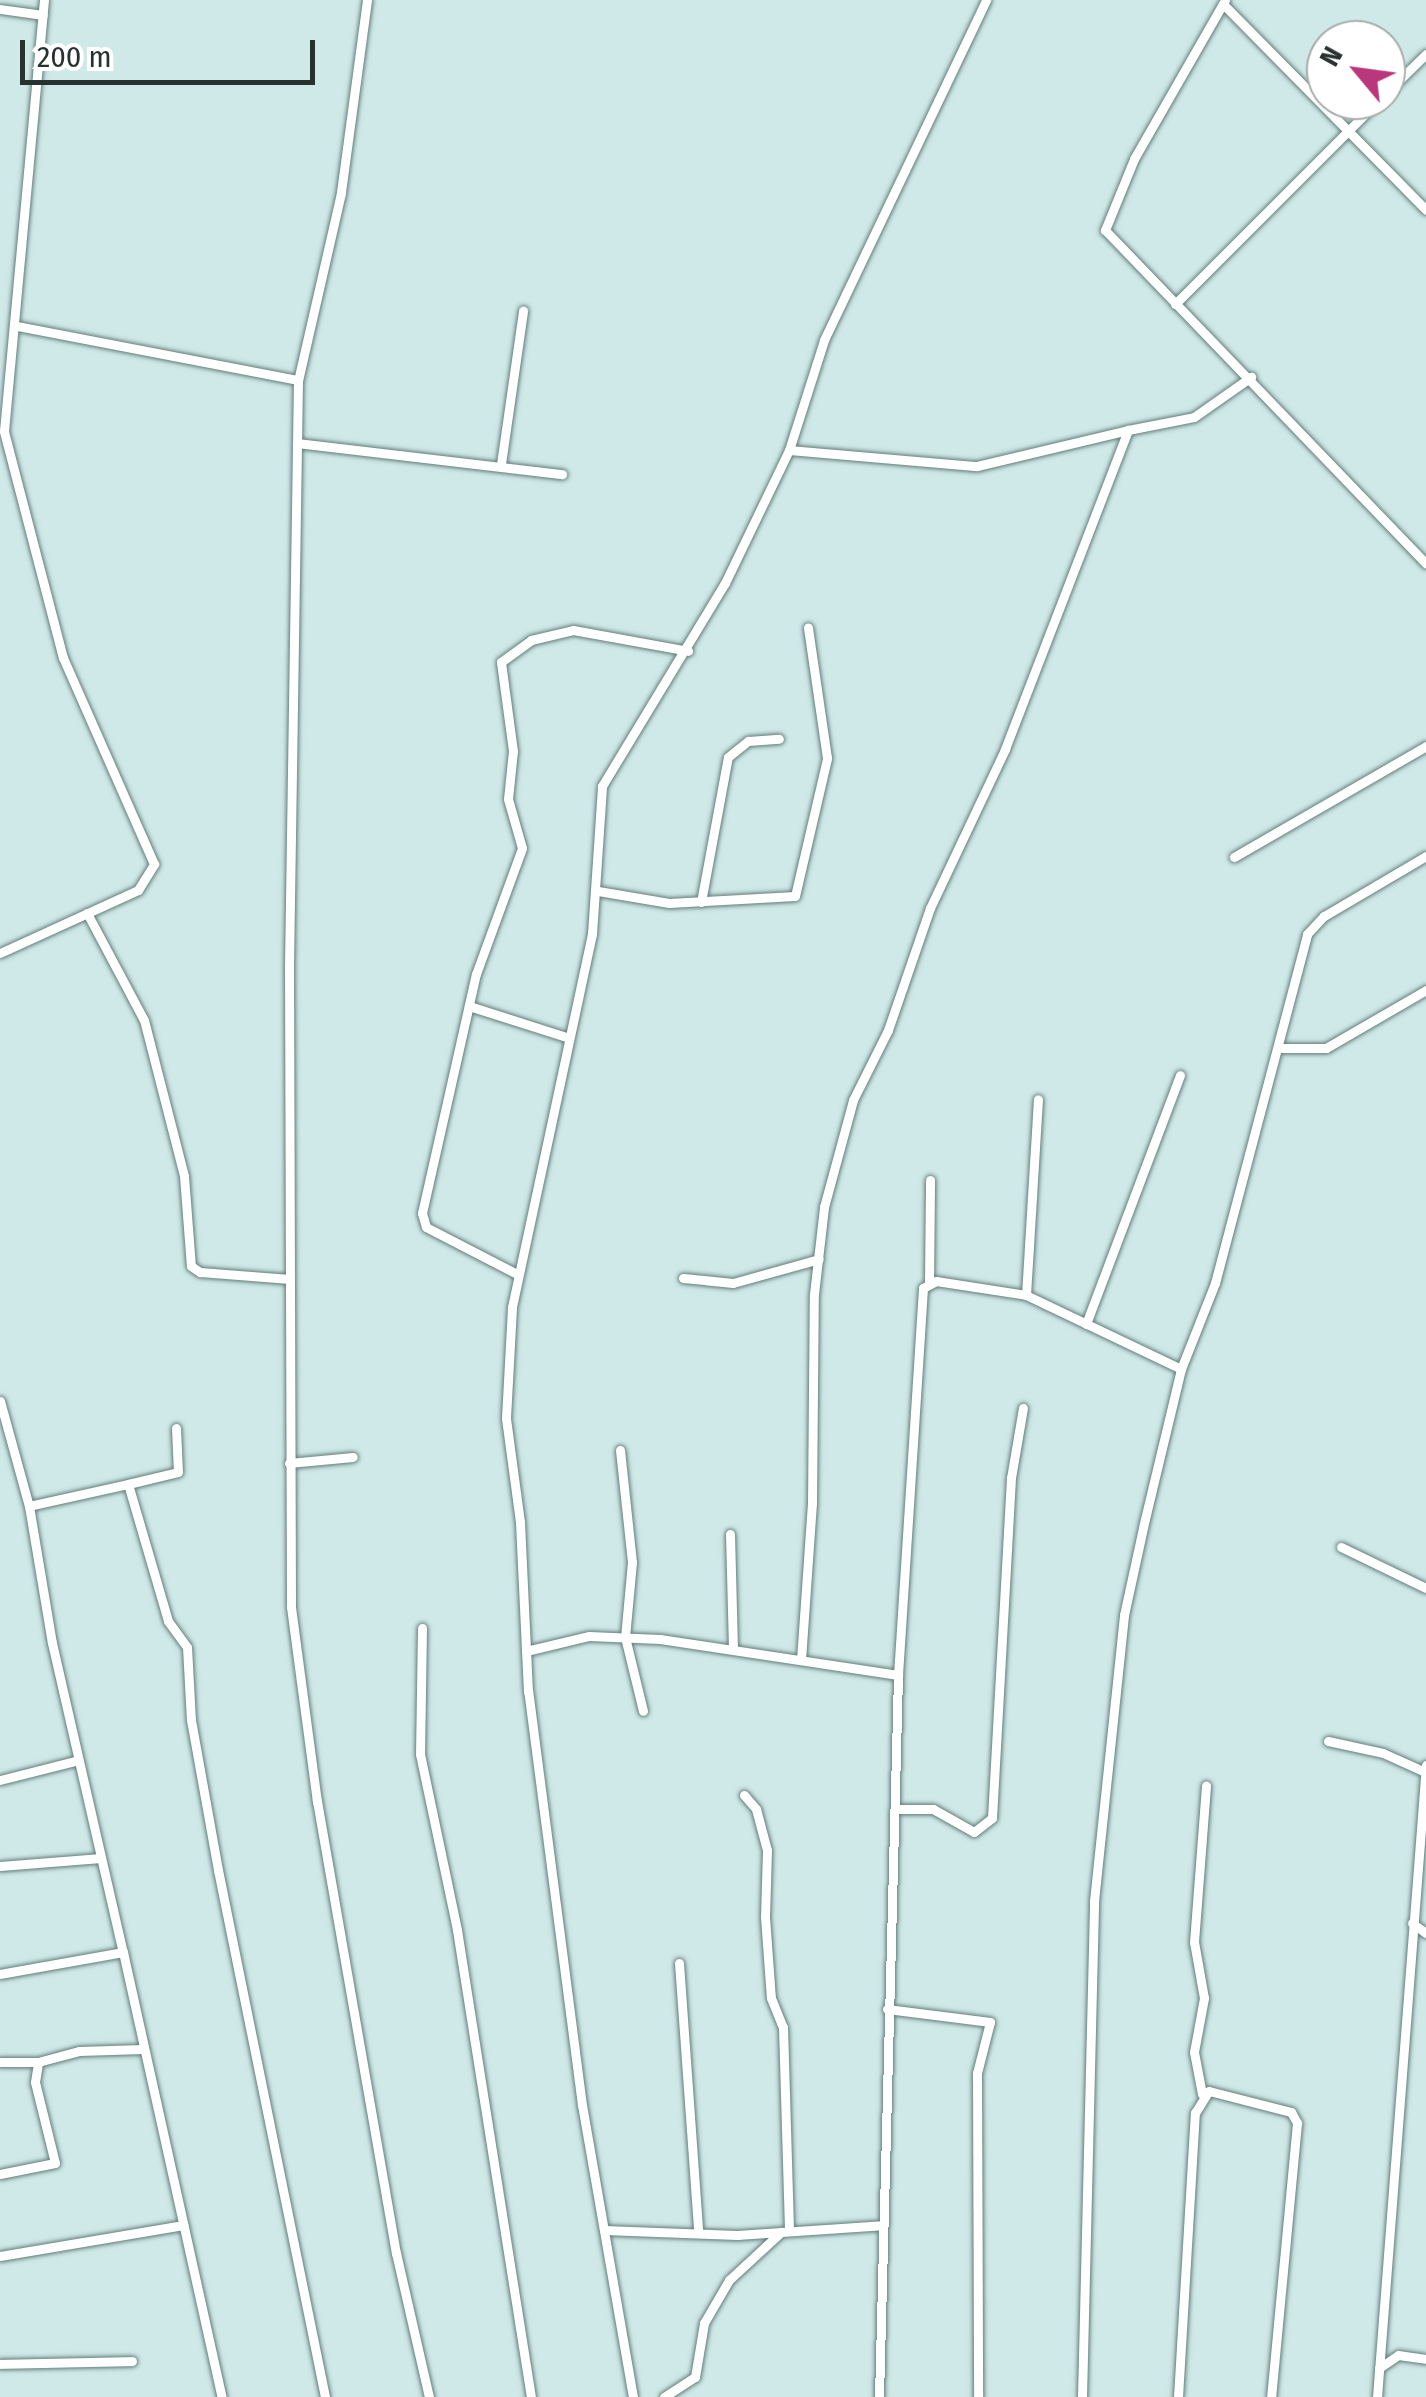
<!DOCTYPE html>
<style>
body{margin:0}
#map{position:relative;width:1426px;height:2397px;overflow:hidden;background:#cee9e7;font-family:"Fira Sans Condensed",sans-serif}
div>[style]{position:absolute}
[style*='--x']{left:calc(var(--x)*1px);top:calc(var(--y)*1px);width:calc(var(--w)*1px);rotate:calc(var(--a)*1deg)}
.roads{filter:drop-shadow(0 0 2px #647d7b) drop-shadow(0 0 2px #647d7b)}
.minor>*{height:9px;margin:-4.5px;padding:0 4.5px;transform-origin:4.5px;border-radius:4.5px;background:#fff}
span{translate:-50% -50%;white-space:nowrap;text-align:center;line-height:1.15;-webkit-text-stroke:9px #fff;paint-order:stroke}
.north{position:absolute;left:1306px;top:20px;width:100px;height:100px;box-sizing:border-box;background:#fff;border:2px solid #a8adac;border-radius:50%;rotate:299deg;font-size:28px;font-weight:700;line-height:40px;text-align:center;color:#263130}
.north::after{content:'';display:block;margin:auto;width:35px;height:45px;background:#bb377d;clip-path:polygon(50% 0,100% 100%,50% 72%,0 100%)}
.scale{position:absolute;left:20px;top:40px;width:295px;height:45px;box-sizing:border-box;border:5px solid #263130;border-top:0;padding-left:12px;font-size:30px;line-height:35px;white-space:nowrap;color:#263130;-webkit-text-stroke:8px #fff;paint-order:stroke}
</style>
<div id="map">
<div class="roads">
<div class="minor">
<i style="--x:367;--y:0;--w:195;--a:97.7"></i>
<i style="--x:341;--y:193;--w:192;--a:102.9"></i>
<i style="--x:298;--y:380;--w:586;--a:90.88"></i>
<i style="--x:289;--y:966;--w:641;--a:89.82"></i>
<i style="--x:291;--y:1607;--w:196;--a:82.4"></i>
<i style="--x:317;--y:1801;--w:459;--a:80.1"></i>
<i style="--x:396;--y:2253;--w:148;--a:77.1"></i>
<i style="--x:1225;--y:0;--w:183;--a:119.8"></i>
<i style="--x:1134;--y:159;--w:77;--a:112.2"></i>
<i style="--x:1105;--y:230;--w:463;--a:46.1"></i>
<i style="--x:1223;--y:4;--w:289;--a:45.4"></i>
<i style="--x:0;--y:9;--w:43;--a:7.9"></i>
<i style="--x:1386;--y:93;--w:56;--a:-44.3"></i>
<i style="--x:1175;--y:304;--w:288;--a:-45"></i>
<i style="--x:17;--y:326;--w:286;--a:10.9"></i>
<i style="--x:297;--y:443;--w:267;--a:6.7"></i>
<i style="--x:789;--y:450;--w:189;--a:4.9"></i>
<i style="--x:977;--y:466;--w:155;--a:-13.4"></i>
<i style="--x:501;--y:464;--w:155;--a:-81.8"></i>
<i style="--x:1234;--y:857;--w:222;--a:-30"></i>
<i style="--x:598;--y:891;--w:72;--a:9.6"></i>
<i style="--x:669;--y:903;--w:126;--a:-3.2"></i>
<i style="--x:795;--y:896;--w:142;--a:-76.9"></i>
<i style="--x:827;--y:758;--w:132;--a:-98.3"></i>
<i style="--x:701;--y:902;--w:147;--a:-79.5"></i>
<i style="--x:728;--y:757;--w:26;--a:-39"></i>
<i style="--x:748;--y:741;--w:31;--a:-4"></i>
<i style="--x:87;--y:913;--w:121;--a:62"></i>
<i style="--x:144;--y:1020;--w:161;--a:75.6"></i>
<i style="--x:184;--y:1176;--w:90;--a:85.6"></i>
<i style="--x:191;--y:1266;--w:11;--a:34"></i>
<i style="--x:200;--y:1272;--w:90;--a:4.4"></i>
<i style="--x:0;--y:953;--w:152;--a:-24.5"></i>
<i style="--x:138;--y:890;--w:31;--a:-58"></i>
<i style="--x:154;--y:864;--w:225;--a:-113.8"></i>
<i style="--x:63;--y:658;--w:235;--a:-104.6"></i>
<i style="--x:4;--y:431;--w:433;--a:-84.7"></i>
<i style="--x:469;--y:1006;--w:105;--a:17.7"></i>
<i style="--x:1278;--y:1048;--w:48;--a:0"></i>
<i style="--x:1326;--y:1048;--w:116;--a:-30.1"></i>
<i style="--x:517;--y:1274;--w:102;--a:-152.7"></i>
<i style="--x:426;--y:1227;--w:15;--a:-106"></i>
<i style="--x:422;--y:1213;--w:245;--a:-77.3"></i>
<i style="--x:476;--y:974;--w:134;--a:-69.9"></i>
<i style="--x:522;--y:848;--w:51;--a:-105.9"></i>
<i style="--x:508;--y:799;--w:48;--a:-84.1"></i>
<i style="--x:513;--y:751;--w:90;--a:-97.7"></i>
<i style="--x:501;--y:662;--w:37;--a:-36"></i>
<i style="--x:531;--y:640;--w:43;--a:-13.4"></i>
<i style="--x:573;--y:630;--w:117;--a:10.3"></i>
<i style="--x:683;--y:1278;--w:50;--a:5.7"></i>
<i style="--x:733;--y:1283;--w:89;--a:-15.6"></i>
<i style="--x:929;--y:1281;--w:101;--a:-89.4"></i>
<i style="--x:1026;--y:1295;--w:196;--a:-86.5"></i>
<i style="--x:1086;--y:1324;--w:266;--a:-69.3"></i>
<i style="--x:0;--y:1401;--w:109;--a:74.6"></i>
<i style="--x:29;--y:1506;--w:139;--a:80.5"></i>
<i style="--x:52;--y:1643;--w:317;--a:77.1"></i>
<i style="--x:123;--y:1952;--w:125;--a:169.9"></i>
<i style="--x:620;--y:1450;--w:113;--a:83.9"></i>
<i style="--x:632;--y:1562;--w:75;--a:95.3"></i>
<i style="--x:625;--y:1637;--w:76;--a:76.3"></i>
<i style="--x:289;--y:1463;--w:64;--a:-5.4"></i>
<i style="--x:128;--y:1484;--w:51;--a:-13.5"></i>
<i style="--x:178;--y:1472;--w:44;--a:-92.6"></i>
<i style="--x:29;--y:1506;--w:101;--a:-12.5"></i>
<i style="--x:128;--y:1484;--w:143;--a:73.7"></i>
<i style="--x:168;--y:1621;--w:32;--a:54"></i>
<i style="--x:187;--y:1647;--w:73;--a:86.9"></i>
<i style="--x:191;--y:1720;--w:152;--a:79.8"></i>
<i style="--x:218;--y:1870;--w:538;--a:78.52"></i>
<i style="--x:730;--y:1534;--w:115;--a:88.5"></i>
<i style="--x:1341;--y:1547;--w:94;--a:25.8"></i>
<i style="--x:422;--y:1628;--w:126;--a:90.9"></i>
<i style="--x:420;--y:1754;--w:180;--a:78.1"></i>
<i style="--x:457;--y:1930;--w:473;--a:81"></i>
<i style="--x:526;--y:1651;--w:65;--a:-13.4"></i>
<i style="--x:589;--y:1636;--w:71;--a:2.4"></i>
<i style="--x:660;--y:1639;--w:241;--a:8.6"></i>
<i style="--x:801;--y:1660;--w:156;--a:-86"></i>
<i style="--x:812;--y:1504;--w:210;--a:-89.5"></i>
<i style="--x:814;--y:1294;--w:88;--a:-83.4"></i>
<i style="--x:824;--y:1207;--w:111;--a:-74.8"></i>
<i style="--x:853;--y:1100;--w:78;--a:-63.4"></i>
<i style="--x:888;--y:1030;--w:129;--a:-71"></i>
<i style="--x:930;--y:908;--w:176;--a:-64.7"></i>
<i style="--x:1005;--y:749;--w:342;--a:-68.9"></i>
<i style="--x:1128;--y:430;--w:67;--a:-11.1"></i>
<i style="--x:1194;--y:417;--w:70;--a:-35.1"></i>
<i style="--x:1328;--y:1741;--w:56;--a:12.3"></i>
<i style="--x:1383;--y:1753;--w:46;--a:24.3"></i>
<i style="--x:0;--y:1780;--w:81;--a:-14.2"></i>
<i style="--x:744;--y:1795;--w:18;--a:49"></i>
<i style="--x:756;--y:1809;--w:42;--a:75"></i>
<i style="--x:767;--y:1850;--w:67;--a:91.7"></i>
<i style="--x:765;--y:1917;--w:81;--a:85.8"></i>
<i style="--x:771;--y:1998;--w:31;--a:68"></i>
<i style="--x:783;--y:2027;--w:204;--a:88.3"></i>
<i style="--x:897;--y:1809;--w:36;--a:0"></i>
<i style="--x:933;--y:1809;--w:47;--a:29.3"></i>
<i style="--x:974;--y:1832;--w:23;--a:-38"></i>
<i style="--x:992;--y:1818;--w:341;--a:-86.8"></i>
<i style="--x:1011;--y:1478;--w:71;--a:-80.3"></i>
<i style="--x:0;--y:1866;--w:101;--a:-4.5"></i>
<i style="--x:1412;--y:1923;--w:17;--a:36"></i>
<i style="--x:123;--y:1952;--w:456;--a:77.5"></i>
<i style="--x:679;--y:1963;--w:269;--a:85.9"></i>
<i style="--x:887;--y:2009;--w:104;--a:7.2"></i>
<i style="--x:990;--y:2022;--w:53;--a:104.3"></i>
<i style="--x:977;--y:2073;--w:324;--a:89.8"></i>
<i style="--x:0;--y:2062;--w:38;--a:0"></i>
<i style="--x:1202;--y:2094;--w:43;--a:-100.8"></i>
<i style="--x:1194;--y:2052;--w:55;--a:-79.5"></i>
<i style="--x:1204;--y:1998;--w:57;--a:-100.1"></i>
<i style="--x:1194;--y:1942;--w:157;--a:-85.6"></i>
<i style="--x:0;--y:2174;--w:56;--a:-11.3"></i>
<i style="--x:55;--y:2163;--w:83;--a:-103.9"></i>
<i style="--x:35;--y:2082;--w:20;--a:-81"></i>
<i style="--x:38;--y:2062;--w:42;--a:-15"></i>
<i style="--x:79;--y:2051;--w:64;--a:-1.8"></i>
<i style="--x:604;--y:2230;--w:133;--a:2.2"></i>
<i style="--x:737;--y:2235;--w:145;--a:-3.9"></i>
<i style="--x:0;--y:2256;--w:186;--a:-9.6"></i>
<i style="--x:0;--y:2364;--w:132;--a:-1.3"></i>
<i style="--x:1379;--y:2368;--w:23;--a:-34"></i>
<i style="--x:1398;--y:2355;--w:28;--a:8"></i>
<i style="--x:633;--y:2397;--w:296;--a:-99.9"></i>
<i style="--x:582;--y:2105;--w:417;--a:-97.4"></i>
<i style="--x:528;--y:1692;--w:170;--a:-92.7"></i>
<i style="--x:520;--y:1522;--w:105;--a:-97.7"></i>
<i style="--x:506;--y:1418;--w:111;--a:-86.9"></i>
<i style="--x:512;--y:1307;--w:381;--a:-77.9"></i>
<i style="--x:592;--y:934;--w:148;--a:-86.1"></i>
<i style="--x:602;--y:786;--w:237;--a:-58.8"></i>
<i style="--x:725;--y:583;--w:148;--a:-64.3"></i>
<i style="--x:789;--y:450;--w:115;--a:-72.3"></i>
<i style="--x:824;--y:340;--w:377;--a:-64.5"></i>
<i style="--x:664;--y:2397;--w:37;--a:-33"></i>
<i style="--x:695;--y:2377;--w:55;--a:-80.5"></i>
<i style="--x:704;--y:2323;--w:50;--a:-59.8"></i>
<i style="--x:729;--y:2280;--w:71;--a:-42.7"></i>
<i style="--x:879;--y:2397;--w:722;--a:-88.49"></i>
<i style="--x:898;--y:1675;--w:388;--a:-86.3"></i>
<i style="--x:923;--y:1288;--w:15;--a:-28"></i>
<i style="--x:936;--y:1281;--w:91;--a:8.8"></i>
<i style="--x:1026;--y:1295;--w:172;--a:25.5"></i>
<i style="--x:1082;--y:2397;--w:496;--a:-88.6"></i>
<i style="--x:1094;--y:1901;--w:288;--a:-84"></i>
<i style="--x:1124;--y:1615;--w:98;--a:-77.7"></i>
<i style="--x:1145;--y:1519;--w:154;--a:-76.5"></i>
<i style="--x:1181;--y:1369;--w:92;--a:-68.4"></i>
<i style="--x:1215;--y:1283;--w:361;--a:-75.2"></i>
<i style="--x:1307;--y:934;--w:25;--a:-47"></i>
<i style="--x:1324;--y:916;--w:118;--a:-30.5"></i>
<i style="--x:1178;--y:2397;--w:285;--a:-86.6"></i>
<i style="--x:1195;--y:2113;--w:26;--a:-58"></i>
<i style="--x:1209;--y:2091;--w:85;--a:14.4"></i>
<i style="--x:1291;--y:2112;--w:13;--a:61"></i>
<i style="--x:1297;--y:2123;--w:275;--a:95.4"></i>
<i style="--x:1377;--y:2397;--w:634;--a:-85.57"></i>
</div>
</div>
<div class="north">N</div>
<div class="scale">200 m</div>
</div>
